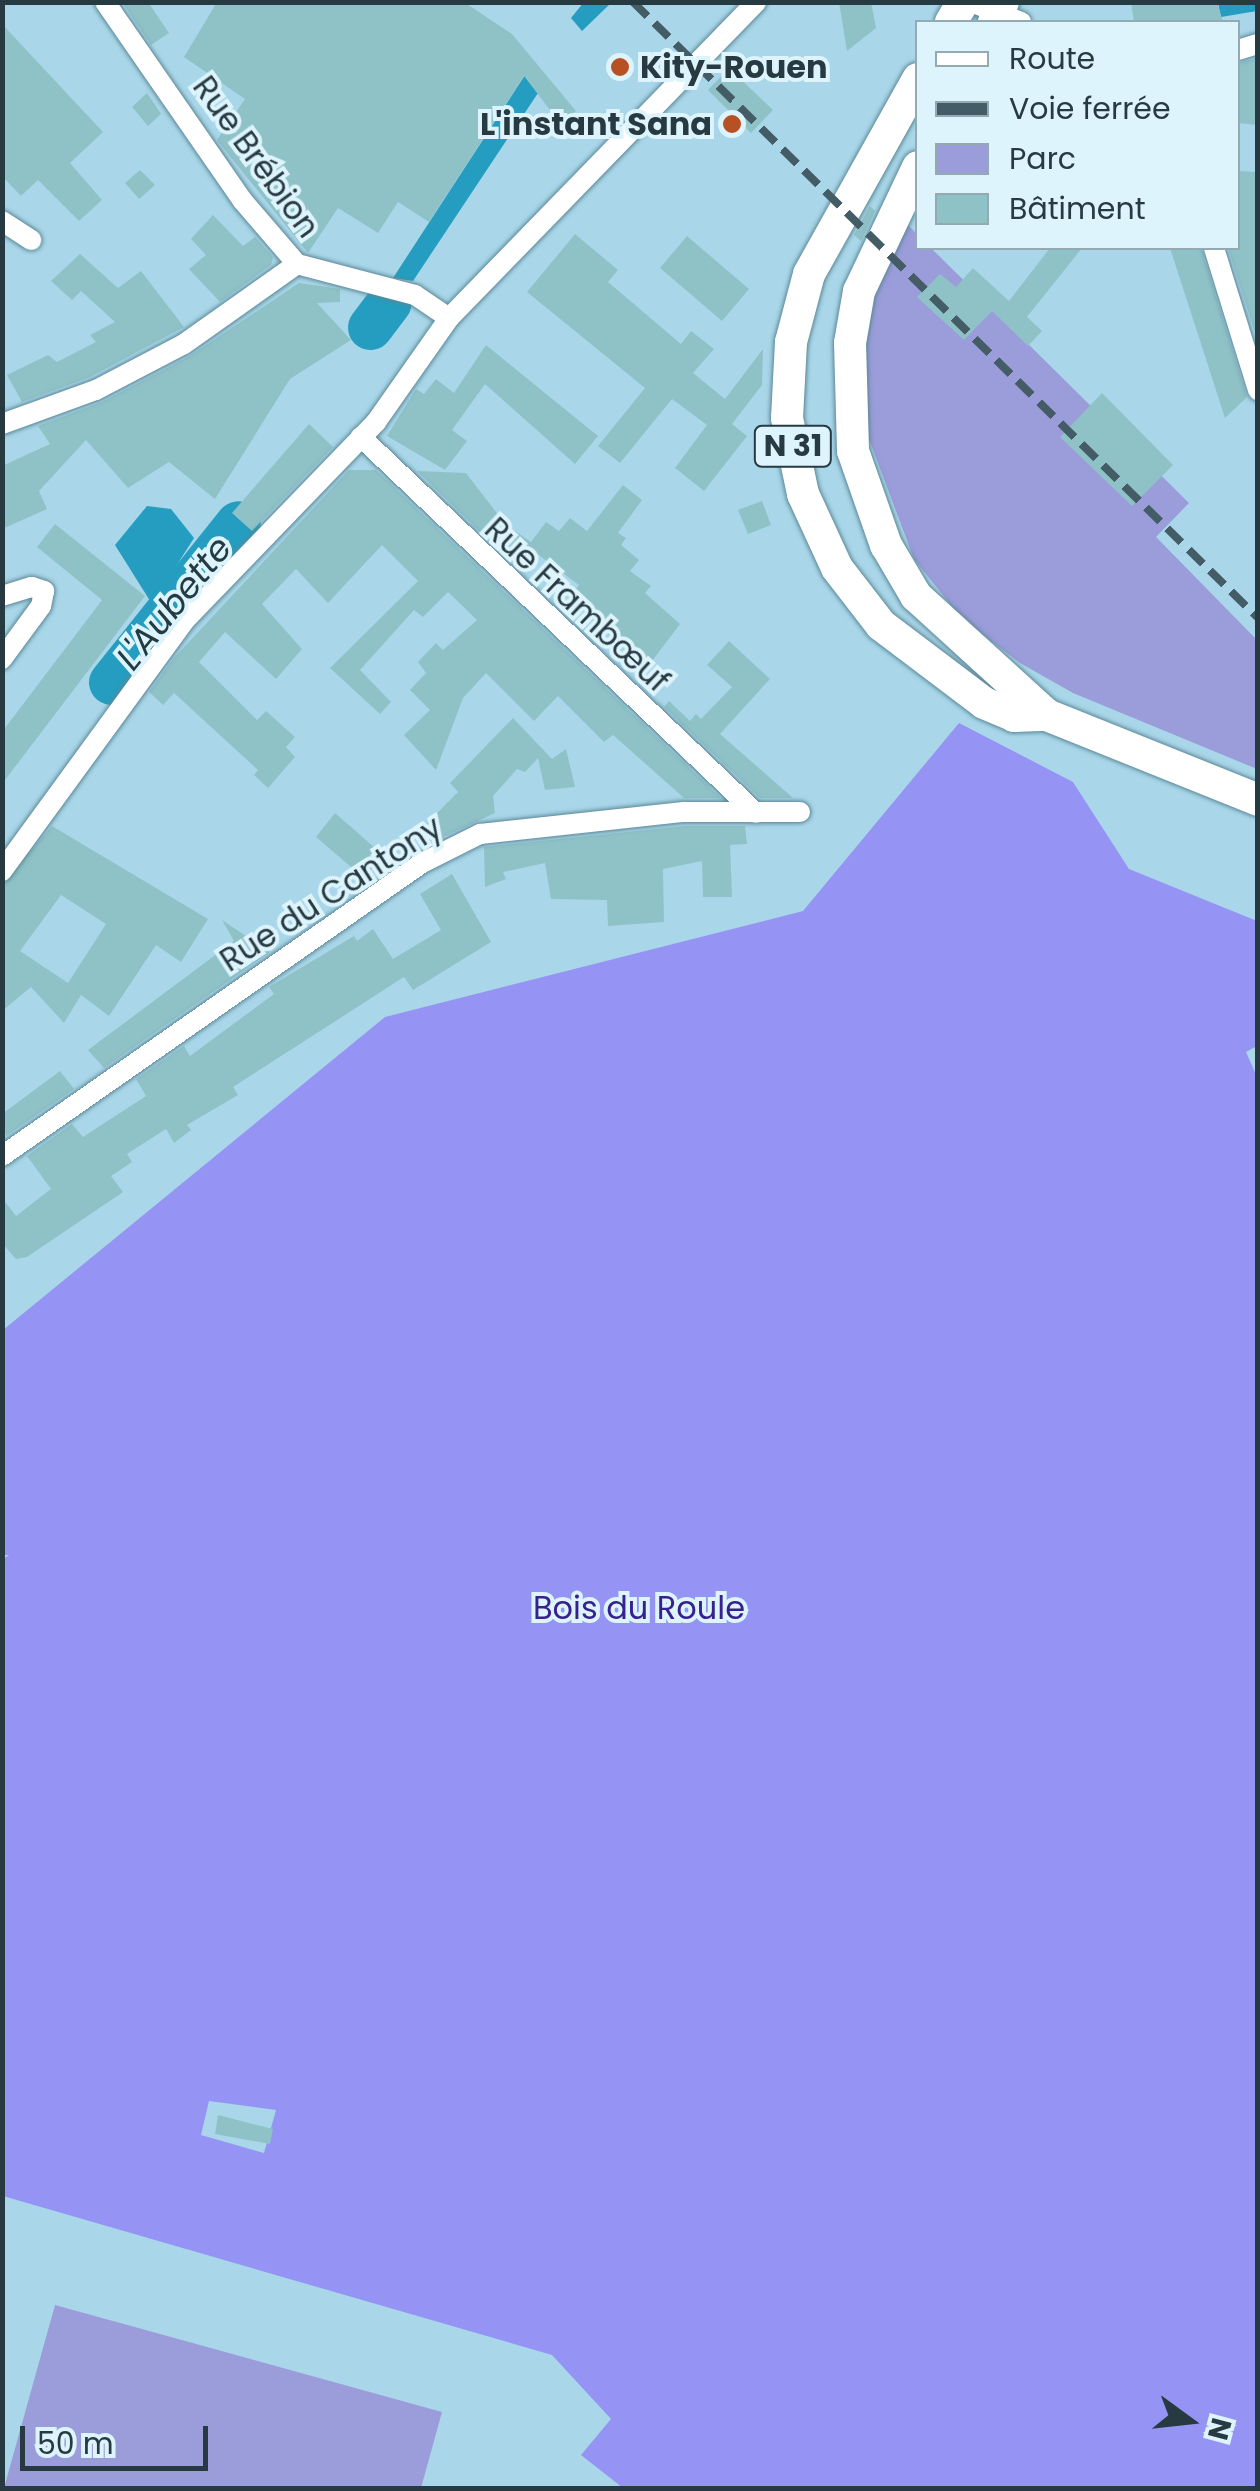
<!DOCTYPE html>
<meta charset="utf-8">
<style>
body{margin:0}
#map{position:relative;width:1260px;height:2491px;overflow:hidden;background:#a9d7e9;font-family:Poppins,sans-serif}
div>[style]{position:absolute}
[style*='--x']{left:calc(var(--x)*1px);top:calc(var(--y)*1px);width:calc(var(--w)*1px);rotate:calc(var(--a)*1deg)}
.green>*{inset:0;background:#9b9cda}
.forest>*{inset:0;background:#9594f5}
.water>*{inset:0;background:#249dc0}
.river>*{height:45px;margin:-22.5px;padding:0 22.5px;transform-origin:22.5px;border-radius:22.5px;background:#249dc0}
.building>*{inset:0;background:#8fc2c7}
.roads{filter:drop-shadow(0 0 2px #5c8898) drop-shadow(0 0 2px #5c8898)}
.street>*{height:20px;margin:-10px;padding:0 10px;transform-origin:10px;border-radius:10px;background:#fff}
.primary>*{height:32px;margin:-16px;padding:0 16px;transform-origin:16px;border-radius:16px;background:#fff}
.rail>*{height:8px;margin-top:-4px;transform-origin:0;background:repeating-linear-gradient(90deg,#435c65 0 20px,transparent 0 30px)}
.dots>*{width:28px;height:28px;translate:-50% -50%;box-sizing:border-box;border:5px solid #ddf4fd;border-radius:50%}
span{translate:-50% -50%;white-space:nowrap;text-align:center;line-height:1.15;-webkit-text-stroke:8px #ddf4fd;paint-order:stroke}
.shield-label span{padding:2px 8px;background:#ddf4fd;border:2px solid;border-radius:8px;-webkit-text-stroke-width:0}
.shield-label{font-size:30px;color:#273a41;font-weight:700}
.poi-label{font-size:32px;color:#273a41;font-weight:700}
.left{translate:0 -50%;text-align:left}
.right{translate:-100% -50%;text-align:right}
.street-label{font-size:32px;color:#273a41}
.park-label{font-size:32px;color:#372090}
.water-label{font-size:35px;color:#233c44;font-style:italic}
.frame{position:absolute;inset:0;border:5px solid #273a41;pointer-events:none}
.legend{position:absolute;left:915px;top:20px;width:325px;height:230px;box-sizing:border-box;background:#ddf4fd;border:2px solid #94aab2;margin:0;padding:12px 18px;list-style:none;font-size:30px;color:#273a41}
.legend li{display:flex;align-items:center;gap:20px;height:50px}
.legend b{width:50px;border:2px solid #94aab2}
.north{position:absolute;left:1140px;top:2371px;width:100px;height:100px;-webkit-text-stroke:8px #ddf4fd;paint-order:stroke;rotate:105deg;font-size:28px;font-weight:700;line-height:40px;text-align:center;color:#273a41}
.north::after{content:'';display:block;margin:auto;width:35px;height:45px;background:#273a41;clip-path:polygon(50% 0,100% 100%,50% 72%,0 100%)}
.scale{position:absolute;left:20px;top:2426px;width:188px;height:45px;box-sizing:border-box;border:5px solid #273a41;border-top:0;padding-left:12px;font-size:30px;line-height:35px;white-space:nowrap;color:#273a41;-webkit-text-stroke:8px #ddf4fd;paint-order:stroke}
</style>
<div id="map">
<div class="green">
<i style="clip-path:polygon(901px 218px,917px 234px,918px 248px,931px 248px,1189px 503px,1156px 537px,1257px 640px,1257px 769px,1073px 693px,1020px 663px,962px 619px,914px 559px,869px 439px,862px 371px,872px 300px)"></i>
<i style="clip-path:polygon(55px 2305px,442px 2412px,421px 2488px,4px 2488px)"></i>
</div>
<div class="forest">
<i style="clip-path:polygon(evenodd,959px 723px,1073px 782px,1129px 869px,1257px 921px,1257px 1046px,1246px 1052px,1258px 1079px,1257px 2488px,623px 2488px,581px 2455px,611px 2419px,552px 2355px,3px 2196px,2px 1560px,9px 1555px,2px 1555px,3px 1330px,385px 1017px,803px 911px,959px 723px,209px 2101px,276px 2110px,264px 2153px,201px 2135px,209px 2101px)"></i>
</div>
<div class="water">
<i style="clip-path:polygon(584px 2px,611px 3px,582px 31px,571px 18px)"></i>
<i style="clip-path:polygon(1218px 3px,1257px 3px,1257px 11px,1221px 17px)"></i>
<i style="clip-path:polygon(529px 69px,542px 87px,413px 281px,393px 278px)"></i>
<i style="clip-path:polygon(147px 506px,171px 509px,194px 538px,152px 604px,115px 545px)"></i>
</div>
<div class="river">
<i style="--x:370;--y:327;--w:31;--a:-53"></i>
<i style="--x:111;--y:682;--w:203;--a:-51.4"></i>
</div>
<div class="building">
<i style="clip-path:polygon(122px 2px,148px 2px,169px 33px,151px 45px)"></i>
<i style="clip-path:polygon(217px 2px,464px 2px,512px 34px,576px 111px,560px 123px,524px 76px,429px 222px,398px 202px,378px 233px,338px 208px,308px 253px,217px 140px,245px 99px,184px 57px)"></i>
<i style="clip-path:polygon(839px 2px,871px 2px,876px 28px,847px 51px)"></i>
<i style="clip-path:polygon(1131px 2px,1217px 2px,1223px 22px,1134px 22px)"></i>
<i style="clip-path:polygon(2px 24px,103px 132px,70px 163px,102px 200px,79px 221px,38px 180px,21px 196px,2px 176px)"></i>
<i style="clip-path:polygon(1258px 58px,1258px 125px,1238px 123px,1238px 63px)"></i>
<i style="clip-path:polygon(729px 68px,773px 110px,751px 133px,708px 90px)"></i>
<i style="clip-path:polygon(147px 93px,161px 114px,148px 126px,132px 107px)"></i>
<i style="clip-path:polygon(140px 170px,155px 185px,139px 199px,125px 183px)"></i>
<i style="clip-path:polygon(1238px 171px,1258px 172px,1258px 342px,1228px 248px,1238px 248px)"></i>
<i style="clip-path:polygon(870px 206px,875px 211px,861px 241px,854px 235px)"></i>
<i style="clip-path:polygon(213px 215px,243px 246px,255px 237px,273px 257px,271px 265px,220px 302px,189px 269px,206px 255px,191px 239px)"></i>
<i style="clip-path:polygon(575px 234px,618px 270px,608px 282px,681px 344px,691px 331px,714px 349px,693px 373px,725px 399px,763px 349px,762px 385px,732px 424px,747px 436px,704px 491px,675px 468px,707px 425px,672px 399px,620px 463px,598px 446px,645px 388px,527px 292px)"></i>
<i style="clip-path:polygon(687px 236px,749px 289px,722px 321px,660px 268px)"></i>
<i style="clip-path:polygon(1050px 248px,1082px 248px,1027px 317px,1042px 331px,1028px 346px,992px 311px,964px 340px,917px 297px,940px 274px,956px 287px,973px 268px,1009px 301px)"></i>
<i style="clip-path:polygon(1170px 248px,1201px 248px,1247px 397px,1225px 418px)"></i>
<i style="clip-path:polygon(80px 254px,118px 288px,141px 271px,184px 327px,90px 377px,22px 402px,7px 375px,48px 355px,57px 362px,96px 342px,90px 335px,115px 322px,81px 291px,72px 300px,51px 281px)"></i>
<i style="clip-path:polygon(299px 283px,340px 289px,340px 302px,317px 303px,351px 340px,290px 379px,215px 499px,169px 462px,128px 488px,86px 440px,39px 491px,47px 509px,2px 529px,2px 466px,50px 444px,38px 426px,102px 402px,190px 356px)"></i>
<i style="clip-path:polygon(486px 345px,598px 436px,575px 464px,485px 384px,452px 430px,467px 441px,445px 470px,387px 436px,416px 389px,424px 394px,436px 379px,454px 393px)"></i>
<i style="clip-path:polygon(1102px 393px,1173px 465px,1132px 506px,1060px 437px)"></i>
<i style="clip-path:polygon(309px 424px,333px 447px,252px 531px,232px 513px)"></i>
<i style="clip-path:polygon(349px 470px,376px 470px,721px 798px,684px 798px,613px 735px,604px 742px,558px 696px,534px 721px,486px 673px,463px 698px,436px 770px,404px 735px,430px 710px,410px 690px,426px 673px,418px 662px,436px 643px,443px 650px,477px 620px,448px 592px,423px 617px,414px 610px,360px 670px,391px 702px,380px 714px,330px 668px,418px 581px,382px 545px,328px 603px,296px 569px,262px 604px,302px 649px,276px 679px,225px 632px,199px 662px,257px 720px,266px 711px,295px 737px,286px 747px,295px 757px,268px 788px,254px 775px,258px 770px,174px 693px,163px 705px,149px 692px,174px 658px)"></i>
<i style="clip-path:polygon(417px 471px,466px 473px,506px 525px,531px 542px,546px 522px,559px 531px,570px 518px,587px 531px,623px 485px,642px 500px,618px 533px,626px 538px,621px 545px,639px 560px,630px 571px,651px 586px,645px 593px,680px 624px,646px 669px,569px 598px,579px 585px,532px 550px,517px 567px)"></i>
<i style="clip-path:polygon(762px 501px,771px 525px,748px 534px,738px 510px)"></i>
<i style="clip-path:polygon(55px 524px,145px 596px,2px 784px,2px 732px,102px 600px,37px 547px)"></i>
<i style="clip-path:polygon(729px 641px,770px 679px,720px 734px,793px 798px,760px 798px,664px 707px,669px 701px,690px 721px,696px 714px,701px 719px,732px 687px,707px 665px)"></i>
<i style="clip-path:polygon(513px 718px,552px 759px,566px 749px,575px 787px,545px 790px,538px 758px,525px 772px,517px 769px,493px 796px,495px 813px,432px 842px,420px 830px,458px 792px,450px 783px)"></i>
<i style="clip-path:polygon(335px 813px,383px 855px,364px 878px,316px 837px)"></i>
<i style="clip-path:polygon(evenodd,52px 826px,208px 919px,181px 962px,156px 945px,109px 1016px,81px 995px,64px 1023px,31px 987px,2px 1011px,2px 884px,52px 826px,61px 895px,106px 924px,68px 983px,20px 951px,61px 895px)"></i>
<i style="clip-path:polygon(685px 826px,745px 826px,747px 844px,730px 845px,732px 897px,703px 897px,702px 861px,663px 869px,664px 922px,608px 926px,607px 900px,551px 899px,545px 863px,503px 872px,506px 879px,485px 887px,484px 847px)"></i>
<i style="clip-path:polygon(452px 874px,491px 942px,413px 990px,404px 977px,233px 1087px,238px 1095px,187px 1125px,191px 1130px,174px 1143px,166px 1129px,127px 1154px,132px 1162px,111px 1176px,123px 1192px,27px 1257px,16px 1259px,2px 1243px,2px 1198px,16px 1216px,51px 1189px,27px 1156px,72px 1124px,83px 1137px,146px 1096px,136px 1079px,184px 1046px,190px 1056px,274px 994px,269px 987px,354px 936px,357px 941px,373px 929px,393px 959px,441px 930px,420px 894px)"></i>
<i style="clip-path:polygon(222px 920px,270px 952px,104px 1068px,88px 1050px,234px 941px)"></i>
<i style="clip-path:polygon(60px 1071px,74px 1089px,6px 1136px,2px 1114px)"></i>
<i style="clip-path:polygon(218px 2115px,273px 2129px,270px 2144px,215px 2134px)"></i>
</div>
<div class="roads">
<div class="street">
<i style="--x:105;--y:2;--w:241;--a:55.3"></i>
<i style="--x:242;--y:200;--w:84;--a:49.3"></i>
<i style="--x:297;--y:264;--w:122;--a:14.7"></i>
<i style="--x:415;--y:295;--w:41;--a:34.1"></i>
<i style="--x:971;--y:2;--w:54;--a:21.8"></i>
<i style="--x:1238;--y:50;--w:21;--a:-17"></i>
<i style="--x:2;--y:221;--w:35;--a:33"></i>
<i style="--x:1214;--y:248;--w:149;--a:72.8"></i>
<i style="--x:2;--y:424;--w:100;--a:-19.9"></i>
<i style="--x:96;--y:390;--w:99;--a:-27.6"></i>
<i style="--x:184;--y:344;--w:138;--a:-35.3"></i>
<i style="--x:361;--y:437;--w:545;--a:43.59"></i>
<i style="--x:2;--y:596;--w:31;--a:-17"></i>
<i style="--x:32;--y:587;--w:13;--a:18"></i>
<i style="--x:44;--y:591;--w:15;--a:101"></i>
<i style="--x:41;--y:606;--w:66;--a:126.3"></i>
<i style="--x:2;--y:871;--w:309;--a:-53.9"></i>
<i style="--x:184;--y:621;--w:277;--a:-46"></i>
<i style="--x:376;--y:422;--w:127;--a:-54.9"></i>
<i style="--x:449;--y:318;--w:441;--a:-45.8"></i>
<i style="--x:2;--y:1156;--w:512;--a:-34.9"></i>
<i style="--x:422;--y:863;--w:65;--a:-26.6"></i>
<i style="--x:480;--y:834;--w:205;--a:-6.2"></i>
<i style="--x:684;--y:812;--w:116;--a:0"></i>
</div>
<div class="primary">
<i style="--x:951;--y:22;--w:23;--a:-59"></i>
<i style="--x:994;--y:22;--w:22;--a:-66"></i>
<i style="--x:918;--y:79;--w:223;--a:119.2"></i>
<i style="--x:809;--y:274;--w:70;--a:104.8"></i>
<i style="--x:791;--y:342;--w:76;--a:93"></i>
<i style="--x:787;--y:418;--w:78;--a:78.1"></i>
<i style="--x:803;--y:494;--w:81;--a:65.3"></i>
<i style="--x:837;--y:568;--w:72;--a:52.3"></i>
<i style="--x:881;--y:625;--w:129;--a:37.1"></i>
<i style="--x:984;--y:703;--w:33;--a:23"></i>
<i style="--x:1014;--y:716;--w:33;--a:-2"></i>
<i style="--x:1047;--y:715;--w:227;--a:21.9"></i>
<i style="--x:918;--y:167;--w:137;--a:115.4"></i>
<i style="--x:859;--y:291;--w:53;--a:99.8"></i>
<i style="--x:850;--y:343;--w:108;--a:88.4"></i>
<i style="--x:853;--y:451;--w:100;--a:70.7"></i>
<i style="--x:886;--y:545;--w:59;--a:59.5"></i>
<i style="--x:916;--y:596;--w:177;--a:42.3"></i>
</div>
</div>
<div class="rail">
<i style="--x:633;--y:2;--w:878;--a:44.58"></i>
</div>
<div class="dots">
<i style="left:620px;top:67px;background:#b75123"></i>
<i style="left:732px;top:124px;background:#b75123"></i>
</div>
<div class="shield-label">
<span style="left:793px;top:446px">N 31</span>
</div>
<div class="poi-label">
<span class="left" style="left:640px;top:67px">Kity-Rouen</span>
<span class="right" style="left:712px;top:124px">L'instant Sana</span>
</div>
<div class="street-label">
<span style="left:256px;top:157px;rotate:54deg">Rue Brébion</span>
<span style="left:577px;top:605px;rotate:43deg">Rue Frambœuf</span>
<span style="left:331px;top:894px;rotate:-33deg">Rue du Cantony</span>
</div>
<div class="park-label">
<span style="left:639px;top:1608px">Bois du Roule</span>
</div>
<div class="water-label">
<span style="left:174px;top:603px;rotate:-51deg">L'Aubette</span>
</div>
<div class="frame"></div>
<ul class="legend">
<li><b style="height:12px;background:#fff"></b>Route</li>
<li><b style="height:12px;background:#435c65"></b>Voie ferrée</li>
<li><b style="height:28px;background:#9b9cda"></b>Parc</li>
<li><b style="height:28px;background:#8fc2c7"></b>Bâtiment</li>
</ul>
<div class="north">N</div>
<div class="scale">50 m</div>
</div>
